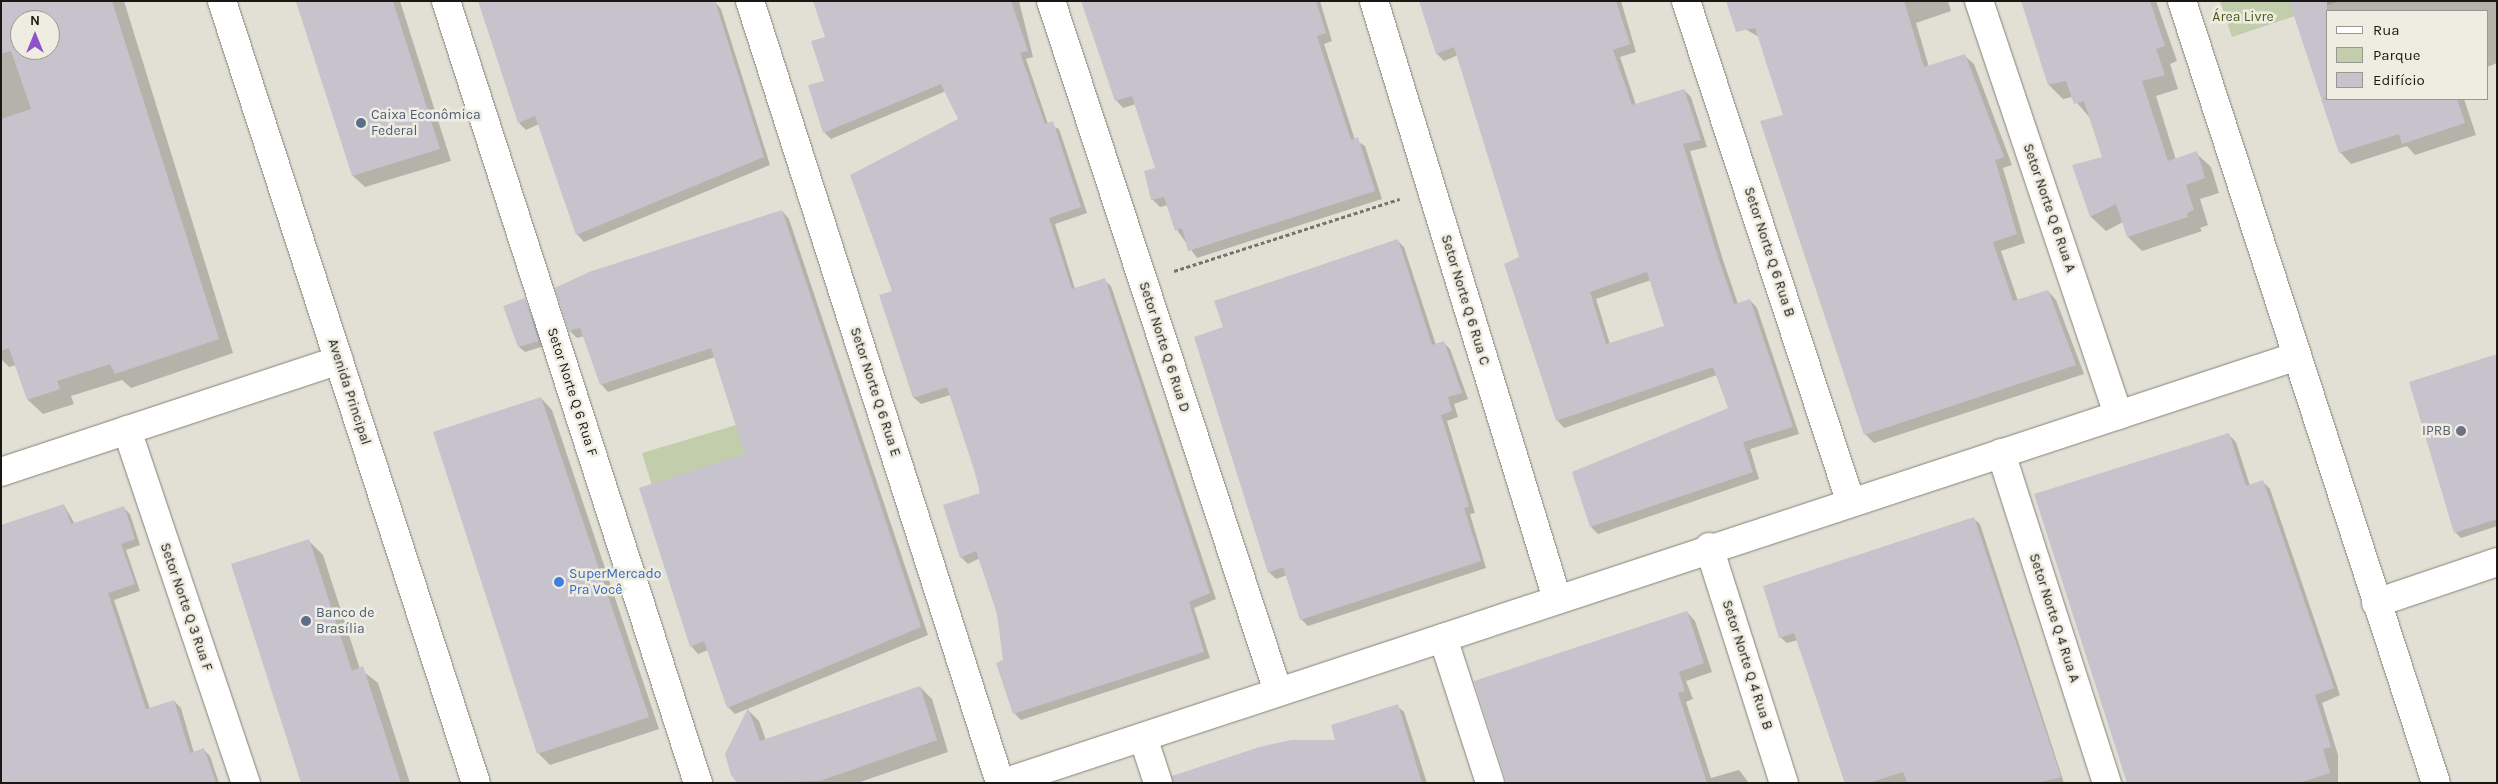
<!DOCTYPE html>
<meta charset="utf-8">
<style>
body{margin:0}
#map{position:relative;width:2498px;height:784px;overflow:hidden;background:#e2e0d5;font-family:Karla,sans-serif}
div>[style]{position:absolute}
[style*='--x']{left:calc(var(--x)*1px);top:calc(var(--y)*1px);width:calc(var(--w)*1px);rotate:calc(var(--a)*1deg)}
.green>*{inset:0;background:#c2cdab}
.shadow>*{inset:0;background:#0003}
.building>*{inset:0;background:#c7c3cd}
.path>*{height:3px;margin-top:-1.5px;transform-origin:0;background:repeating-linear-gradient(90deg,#75746d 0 4px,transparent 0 6.5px)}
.roads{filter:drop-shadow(0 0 1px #838278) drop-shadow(0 0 1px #838278)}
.minor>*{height:28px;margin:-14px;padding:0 14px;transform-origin:14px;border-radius:14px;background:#fff}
.tertiary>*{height:28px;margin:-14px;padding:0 14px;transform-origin:14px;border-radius:14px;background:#fff}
.dots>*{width:14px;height:14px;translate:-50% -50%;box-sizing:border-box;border:2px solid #efede2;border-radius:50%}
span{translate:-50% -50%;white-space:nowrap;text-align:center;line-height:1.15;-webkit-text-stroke:5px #efede2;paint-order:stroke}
.park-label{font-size:14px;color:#4b5b20}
.service-label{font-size:14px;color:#4e5e75}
.left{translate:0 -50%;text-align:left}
.street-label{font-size:14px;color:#181814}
.worship-label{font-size:14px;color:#5b616d}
.right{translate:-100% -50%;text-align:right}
.shop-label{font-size:14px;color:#366cbe}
.frame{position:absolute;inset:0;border:2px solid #181814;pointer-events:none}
.legend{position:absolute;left:2326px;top:10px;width:162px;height:90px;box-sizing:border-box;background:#efede2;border:1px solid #999890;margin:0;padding:6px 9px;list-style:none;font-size:15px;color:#181814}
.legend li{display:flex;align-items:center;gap:10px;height:25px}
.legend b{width:25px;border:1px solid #999890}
.north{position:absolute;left:10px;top:10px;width:50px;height:50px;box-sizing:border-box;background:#efede2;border:1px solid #999890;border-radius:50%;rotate:0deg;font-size:14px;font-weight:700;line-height:20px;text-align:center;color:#181814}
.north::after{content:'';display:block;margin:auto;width:18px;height:22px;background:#8e52c9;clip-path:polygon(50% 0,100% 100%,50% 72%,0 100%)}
</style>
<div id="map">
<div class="green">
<i style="clip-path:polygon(2220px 1px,2340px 1px,2232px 37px)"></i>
<i style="clip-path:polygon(830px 397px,841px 432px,653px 489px,642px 453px)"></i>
</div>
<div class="shadow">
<i style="clip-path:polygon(evenodd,1px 1px,124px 1px,233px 353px,131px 388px,122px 380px,71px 396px,74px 404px,43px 414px,28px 400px,16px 365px,9px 367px,1px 359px,1px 1px,20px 20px,50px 20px,50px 50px,20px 50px,20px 20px)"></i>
<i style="clip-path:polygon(296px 1px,400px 1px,451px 161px,365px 187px,353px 176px)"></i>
<i style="clip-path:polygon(714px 1px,721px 9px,770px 165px,584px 242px,577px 234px,539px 124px,526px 130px,519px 123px)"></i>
<i style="clip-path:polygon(814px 1px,1019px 1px,1033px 57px,1026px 59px,1048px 124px,1059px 129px,1087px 213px,1055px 224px,1075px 289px,1104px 280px,1111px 286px,1216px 599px,1194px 608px,1210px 658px,1021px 720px,1014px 713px,998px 614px,980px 558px,968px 564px,961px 557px,981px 494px,976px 473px,950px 395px,921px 404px,914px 398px,880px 296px,894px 292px,959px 120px,946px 91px,831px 139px,824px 132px,826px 38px)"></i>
<i style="clip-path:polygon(1083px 1px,1320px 1px,1332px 41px,1324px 44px,1355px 140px,1365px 146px,1382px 199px,1197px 258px,1177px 230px,1168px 205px,1160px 207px,1152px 199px,1157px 169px,1136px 104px,1123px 108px,1116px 100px)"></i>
<i style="clip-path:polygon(evenodd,1420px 1px,1621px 1px,1636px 52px,1620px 57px,1636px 105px,1684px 90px,1691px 97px,1707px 147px,1690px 151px,1723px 260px,1738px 304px,1750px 300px,1757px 308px,1799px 434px,1750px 449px,1759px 479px,1598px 534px,1591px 527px,1730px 409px,1717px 375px,1564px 428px,1557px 420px,1521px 258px,1458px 55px,1444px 61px,1437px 54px,1420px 1px,1651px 280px,1666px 327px,1610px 344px,1596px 299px,1651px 280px)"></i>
<i style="clip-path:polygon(1738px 1px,1948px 1px,1951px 11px,1916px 23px,1929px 67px,1965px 56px,1974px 64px,2012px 165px,2003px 168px,2025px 243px,2001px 251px,2018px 301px,2048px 291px,2056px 300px,2084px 374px,1874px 443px,1865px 434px,1785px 116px,1759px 37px,1747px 30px)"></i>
<i style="clip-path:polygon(2022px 1px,2156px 1px,2177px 61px,2170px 64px,2178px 89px,2156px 96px,2176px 160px,2196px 153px,2211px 167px,2219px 193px,2200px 199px,2208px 225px,2200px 228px,2202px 231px,2142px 251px,2128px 237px,2123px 222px,2106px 231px,2091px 217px,2074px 166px,2104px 158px,2090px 118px,2072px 97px,2063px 99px,2049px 85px)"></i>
<i style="clip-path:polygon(2307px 1px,2497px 1px,2497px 63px,2487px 67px,2487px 11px,2327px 11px,2327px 99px,2464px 99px,2476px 135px,2415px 155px,2407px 146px,2351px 164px,2340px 152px,2292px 6px)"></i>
<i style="clip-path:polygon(782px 211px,789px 219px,928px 635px,735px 714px,728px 707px,708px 650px,698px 654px,691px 646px,746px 455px,715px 357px,608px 392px,601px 384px,584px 336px,577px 338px,570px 331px,556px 289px)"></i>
<i style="clip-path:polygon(1397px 240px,1404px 247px,1436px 345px,1444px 343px,1450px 349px,1468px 399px,1454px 404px,1458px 417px,1447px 421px,1475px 513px,1470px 514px,1486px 568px,1308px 626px,1301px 619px,1287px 575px,1276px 579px,1269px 572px,1224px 328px)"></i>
<i style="clip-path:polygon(525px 300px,544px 346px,525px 352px,519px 347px)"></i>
<i style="clip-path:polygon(2497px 355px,2497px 526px,2461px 538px,2455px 532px)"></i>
<i style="clip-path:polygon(541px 398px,552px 410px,659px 729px,550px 765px,539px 754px,435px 433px)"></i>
<i style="clip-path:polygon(2228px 434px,2236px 442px,2250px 486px,2263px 482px,2270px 489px,2340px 695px,2322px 703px,2338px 755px,2338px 783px,2131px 783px)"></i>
<i style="clip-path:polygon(64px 505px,75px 524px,124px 508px,130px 514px,140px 545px,126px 550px,140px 591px,114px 600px,150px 709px,174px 701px,181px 708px,194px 753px,204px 750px,210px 756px,219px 783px,1px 783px)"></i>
<i style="clip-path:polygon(1973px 518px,1980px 524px,2064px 783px,1845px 783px,1798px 640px,1787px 643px,1780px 637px)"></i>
<i style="clip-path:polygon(308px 540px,323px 555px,360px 669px,378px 683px,410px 783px,302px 783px)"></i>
<i style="clip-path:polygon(1687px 612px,1695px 621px,1712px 672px,1686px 681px,1693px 699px,1686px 702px,1711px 778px,1739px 770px,1749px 783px,1511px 783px)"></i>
<i style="clip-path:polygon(920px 687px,932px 699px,948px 752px,857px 783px,737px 783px,726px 754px,748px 710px,759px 721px,766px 740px)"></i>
<i style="clip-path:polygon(1397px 706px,1404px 712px,1427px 783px,1190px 783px,1337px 741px)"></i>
</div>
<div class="building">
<i style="clip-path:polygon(evenodd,1px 1px,112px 1px,219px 339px,115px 374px,110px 364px,57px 381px,60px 389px,27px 400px,9px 348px,1px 351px,1px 119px,31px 109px,11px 51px,1px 54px,1px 1px,20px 20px,50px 20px,50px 50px,20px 50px,20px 20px)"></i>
<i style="clip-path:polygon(296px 1px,393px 1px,440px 149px,352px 176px)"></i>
<i style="clip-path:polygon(478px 1px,715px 1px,764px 157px,576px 235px,535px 116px,518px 123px)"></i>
<i style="clip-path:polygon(813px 1px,1011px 1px,1028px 51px,1020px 53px,1045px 124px,1053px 121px,1081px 207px,1049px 218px,1072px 289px,1105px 278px,1210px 593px,1189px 602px,1204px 652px,1013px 714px,996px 663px,1003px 660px,997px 614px,976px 551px,960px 558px,943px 505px,980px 493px,975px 473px,947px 387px,913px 398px,879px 295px,892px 291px,850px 175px,958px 119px,941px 84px,823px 133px,808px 85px,824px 81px,811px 41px,825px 37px)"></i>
<i style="clip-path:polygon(1081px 1px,1316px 1px,1326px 33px,1317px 36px,1351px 140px,1358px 137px,1375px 191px,1188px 251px,1182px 228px,1175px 231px,1164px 197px,1151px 200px,1144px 171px,1155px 168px,1132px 96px,1115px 101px)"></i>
<i style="clip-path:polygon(evenodd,1419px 1px,1616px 1px,1630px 44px,1613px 50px,1632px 105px,1684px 89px,1701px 140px,1683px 144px,1716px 251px,1734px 304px,1750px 299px,1793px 427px,1743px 442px,1753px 472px,1590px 527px,1572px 472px,1728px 408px,1713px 367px,1556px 421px,1504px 264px,1519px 257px,1454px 47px,1436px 54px,1419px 1px,1647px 272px,1664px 326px,1606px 344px,1590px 292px,1647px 272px)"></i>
<i style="clip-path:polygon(1726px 1px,1904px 1px,1924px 67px,1965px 54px,2004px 157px,1995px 160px,2017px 234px,1993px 242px,2013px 301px,2048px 290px,2076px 365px,1864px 435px,1760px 121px,1783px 115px,1755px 28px,1736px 32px)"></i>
<i style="clip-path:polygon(2021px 1px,2150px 1px,2165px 46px,2156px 49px,2165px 75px,2142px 81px,2168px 161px,2197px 151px,2205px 178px,2186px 185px,2194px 210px,2187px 213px,2188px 217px,2127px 237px,2116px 204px,2090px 217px,2072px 165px,2102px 157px,2084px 101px,2074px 104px,2066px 81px,2048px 85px)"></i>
<i style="clip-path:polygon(2289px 1px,2327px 1px,2327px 97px,2321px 98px)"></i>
<i style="clip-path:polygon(2321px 99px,2457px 99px,2465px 123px,2402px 144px,2399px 134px,2339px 153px)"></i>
<i style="clip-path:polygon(782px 210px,921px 627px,727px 708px,704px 641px,690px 647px,639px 488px,745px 454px,711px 348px,600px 385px,580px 328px,569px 331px,555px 288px,589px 272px)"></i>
<i style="clip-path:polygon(1398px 239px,1432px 345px,1444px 341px,1462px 393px,1448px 397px,1452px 411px,1441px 415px,1469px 506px,1464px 508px,1481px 561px,1300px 620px,1283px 567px,1268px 573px,1194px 337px,1223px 327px,1214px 301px)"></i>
<i style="clip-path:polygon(525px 298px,539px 341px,518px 347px,503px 306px)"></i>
<i style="clip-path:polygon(2497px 354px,2497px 519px,2454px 533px,2409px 382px)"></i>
<i style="clip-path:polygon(541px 397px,649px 717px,537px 754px,433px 432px)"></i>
<i style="clip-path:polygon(2229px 433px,2246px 486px,2263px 480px,2334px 688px,2315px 695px,2331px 747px,2323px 749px,2330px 773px,2299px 783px,2127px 783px,2034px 494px)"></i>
<i style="clip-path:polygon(64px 504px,71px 524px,124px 506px,135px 539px,121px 544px,135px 584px,108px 593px,146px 709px,174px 700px,190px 753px,204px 748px,216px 783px,1px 783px,1px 525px)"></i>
<i style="clip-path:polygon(1974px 517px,2061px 777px,2038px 783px,1907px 783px,1903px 772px,1869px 783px,1845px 783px,1794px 633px,1779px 638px,1763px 586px)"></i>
<i style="clip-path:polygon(309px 539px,352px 671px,363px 666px,401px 783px,301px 783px,231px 564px)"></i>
<i style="clip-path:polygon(1687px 611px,1704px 663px,1679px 672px,1685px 691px,1678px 693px,1707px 783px,1507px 783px,1474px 681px)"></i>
<i style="clip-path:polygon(920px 686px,937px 740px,820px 781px,737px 783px,731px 775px,725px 754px,748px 708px,760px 741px)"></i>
<i style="clip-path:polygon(1398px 704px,1422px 783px,1173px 783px,1172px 776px,1259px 747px,1291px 740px,1335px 740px,1331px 725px)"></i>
</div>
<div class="path">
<i style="--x:1174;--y:271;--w:237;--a:-17.7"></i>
</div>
<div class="roads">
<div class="minor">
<i style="--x:446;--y:1;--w:822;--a:72.14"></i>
<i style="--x:750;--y:1;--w:821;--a:72.27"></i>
<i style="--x:1051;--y:1;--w:727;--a:71.81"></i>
<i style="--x:1374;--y:1;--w:625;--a:72.98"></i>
<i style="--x:1686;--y:1;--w:528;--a:71.81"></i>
<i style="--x:1979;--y:1;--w:437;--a:71.4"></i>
<i style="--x:127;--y:430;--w:373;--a:71.4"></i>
<i style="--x:2001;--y:453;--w:347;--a:72.2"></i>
<i style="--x:1;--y:472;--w:356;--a:-18.3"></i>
<i style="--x:1709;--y:547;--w:248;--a:72.4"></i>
<i style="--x:2376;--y:603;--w:128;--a:-18.7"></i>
<i style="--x:1443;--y:638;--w:152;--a:72"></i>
<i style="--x:1143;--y:737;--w:48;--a:71.9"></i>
<i style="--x:1003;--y:783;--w:1363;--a:-18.26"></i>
</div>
<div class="tertiary">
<i style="--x:222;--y:1;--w:822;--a:72.01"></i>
<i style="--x:2182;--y:1;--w:822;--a:72.01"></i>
</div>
</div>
<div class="dots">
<i style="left:361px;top:123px;background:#5c6f8a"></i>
<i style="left:2461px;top:431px;background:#6b7280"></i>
<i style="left:559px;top:582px;background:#3f7fe0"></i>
<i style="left:306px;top:621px;background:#5c6f8a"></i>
</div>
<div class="park-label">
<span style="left:2243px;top:17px">Área Livre</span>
</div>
<div class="service-label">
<span class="left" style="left:371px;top:123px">Caixa Econômica<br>Federal</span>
<span class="left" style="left:316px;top:621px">Banco de<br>Brasília</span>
</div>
<div class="street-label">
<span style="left:2049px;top:208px;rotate:71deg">Setor Norte Q 6 Rua A</span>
<span style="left:1769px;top:252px;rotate:72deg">Setor Norte Q 6 Rua B</span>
<span style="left:1465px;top:300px;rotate:73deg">Setor Norte Q 6 Rua C</span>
<span style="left:1164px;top:347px;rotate:72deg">Setor Norte Q 6 Rua D</span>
<span style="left:349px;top:392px;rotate:72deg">Avenida Principal</span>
<span style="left:572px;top:392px;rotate:72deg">Setor Norte Q 6 Rua F</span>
<span style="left:875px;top:392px;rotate:72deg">Setor Norte Q 6 Rua E</span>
<span style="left:186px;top:607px;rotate:71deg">Setor Norte Q 3 Rua F</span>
<span style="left:2054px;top:618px;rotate:72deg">Setor Norte Q 4 Rua A</span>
<span style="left:1747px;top:665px;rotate:72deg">Setor Norte Q 4 Rua B</span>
</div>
<div class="worship-label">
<span class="right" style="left:2451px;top:431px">IPRB</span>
</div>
<div class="shop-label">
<span class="left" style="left:569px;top:582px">SuperMercado<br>Pra Você</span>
</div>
<div class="frame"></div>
<ul class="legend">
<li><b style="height:6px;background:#fff"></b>Rua</li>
<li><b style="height:14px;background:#c2cdab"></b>Parque</li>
<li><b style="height:14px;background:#c7c3cd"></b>Edifício</li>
</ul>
<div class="north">N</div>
</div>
